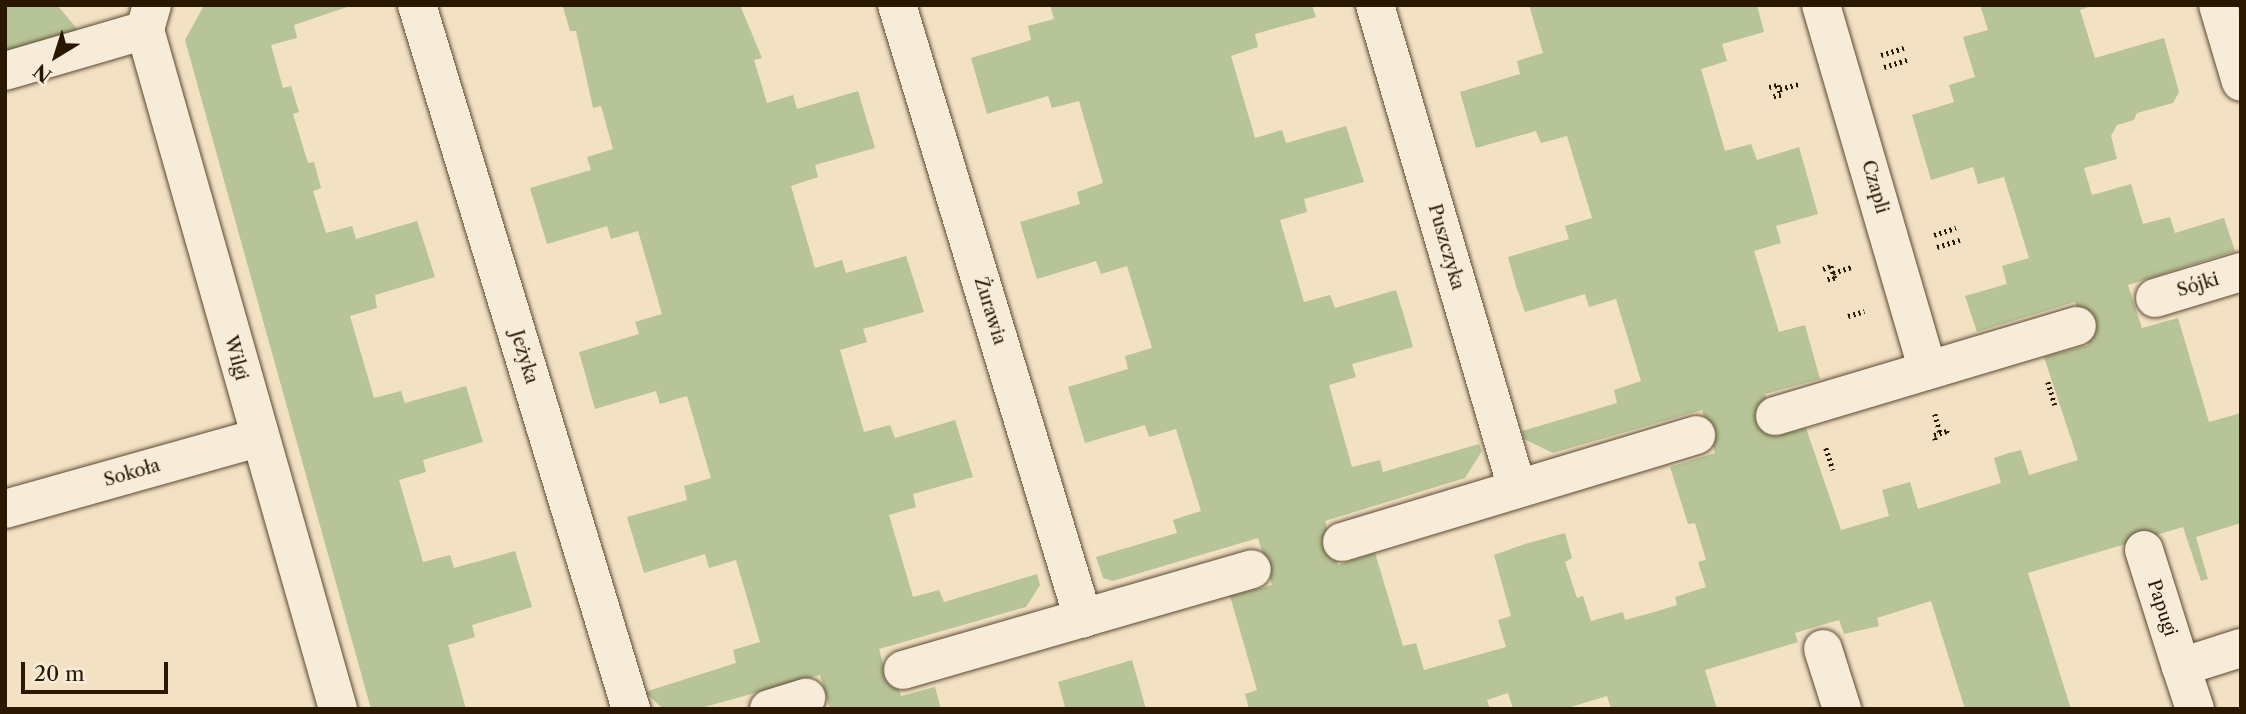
<!DOCTYPE html>
<meta charset="utf-8">
<style>
body{margin:0}
#map{position:relative;width:2246px;height:714px;overflow:hidden;background:#f3e1c4;font-family:"Libre Caslon Text",serif}
div>[style]{position:absolute}
[style*='--x']{left:calc(var(--x)*1px);top:calc(var(--y)*1px);width:calc(var(--w)*1px);rotate:calc(var(--a)*1deg)}
.green>*{inset:0;background:#b6c497}
.path>*{height:4.5px;margin-top:-2.25px;transform-origin:0;background:repeating-linear-gradient(90deg,#291700 0 2px,transparent 0 5.5px)}
.roads{filter:drop-shadow(0 0 2px #5c4a31) drop-shadow(0 0 2px #5c4a31)}
.minor>*{height:38px;margin:-19px;padding:0 19px;transform-origin:19px;border-radius:19px;background:#f7ecd9}
span{translate:-50% -50%;white-space:nowrap;text-align:center;line-height:1.15;-webkit-text-stroke:7px #f7ecd9;paint-order:stroke}
.street-label{font-size:18px;color:#291700}
.frame{position:absolute;inset:0;border:7px solid #291700;pointer-events:none}
.north{position:absolute;left:21px;top:21px;width:70px;height:70px;-webkit-text-stroke:5px #f7ecd9;paint-order:stroke;rotate:218deg;font-size:19px;font-weight:700;line-height:28px;text-align:center;color:#291700}
.north::after{content:'';display:block;margin:auto;width:24px;height:32px;background:#291700;clip-path:polygon(50% 0,100% 100%,50% 72%,0 100%)}
.scale{position:absolute;left:21px;top:662px;width:147px;height:32px;box-sizing:border-box;border:4px solid #291700;border-top:0;padding-left:9px;font-size:21px;line-height:24px;white-space:nowrap;color:#291700;-webkit-text-stroke:5px #f7ecd9;paint-order:stroke}
</style>
<div id="map">
<div class="green">
<i style="clip-path:polygon(5px 5px,57px 5px,79px 31px,5px 53px)"></i>
<i style="clip-path:polygon(209px 5px,353px 5px,294px 25px,297px 38px,271px 45px,283px 88px,291px 86px,299px 112px,293px 114px,308px 163px,314px 162px,321px 188px,313px 191px,326px 233px,352px 226px,356px 239px,417px 221px,435px 277px,375px 295px,377px 308px,350px 316px,374px 398px,401px 391px,405px 403px,466px 386px,483px 442px,423px 460px,426px 472px,399px 480px,423px 562px,450px 555px,454px 568px,515px 551px,532px 607px,472px 625px,475px 637px,448px 645px,466px 709px,371px 709px,185px 40px,203px 7px)"></i>
<i style="clip-path:polygon(568px 5px,740px 5px,762px 58px,754px 60px,767px 103px,793px 95px,797px 109px,858px 91px,875px 148px,815px 165px,818px 177px,791px 186px,815px 268px,842px 260px,846px 273px,906px 256px,924px 312px,863px 329px,867px 342px,840px 350px,864px 432px,890px 425px,895px 438px,955px 420px,973px 477px,913px 494px,916px 507px,889px 515px,913px 597px,939px 590px,944px 602px,1037px 574px,1040px 585px,1026px 607px,879px 649px,887px 678px,896px 676px,901px 696px,935px 687px,941px 709px,830px 709px,820px 675px,697px 709px,663px 709px,645px 692px,736px 663px,733px 650px,760px 642px,736px 560px,709px 568px,705px 554px,644px 573px,627px 517px,687px 500px,684px 486px,711px 478px,687px 396px,660px 404px,656px 391px,595px 409px,579px 352px,639px 334px,635px 322px,662px 314px,638px 231px,611px 239px,607px 226px,547px 244px,530px 188px,591px 170px,587px 157px,613px 149px,601px 106px,593px 108px,576px 31px,570px 31px,563px 7px)"></i>
<i style="clip-path:polygon(1050px 5px,1312px 5px,1316px 17px,1255px 34px,1258px 47px,1231px 56px,1255px 138px,1282px 130px,1286px 143px,1346px 126px,1364px 182px,1304px 199px,1307px 212px,1280px 220px,1304px 302px,1330px 295px,1335px 308px,1396px 290px,1404px 316px,1413px 347px,1352px 364px,1356px 377px,1329px 385px,1352px 467px,1380px 460px,1383px 472px,1479px 444px,1482px 451px,1465px 478px,1325px 521px,1338px 565px,1375px 553px,1403px 646px,1416px 643px,1424px 670px,1506px 647px,1498px 620px,1511px 616px,1494px 555px,1525px 544px,1565px 533px,1572px 558px,1565px 562px,1577px 598px,1583px 596px,1591px 621px,1623px 612px,1625px 620px,1651px 613px,1677px 605px,1675px 597px,1706px 587px,1698px 562px,1706px 560px,1695px 523px,1688px 524px,1670px 467px,1715px 453px,1702px 410px,1553px 453px,1524px 439px,1522px 431px,1617px 403px,1614px 390px,1641px 381px,1616px 299px,1589px 307px,1585px 294px,1525px 312px,1516px 286px,1508px 257px,1569px 239px,1565px 226px,1592px 218px,1567px 136px,1541px 143px,1536px 131px,1476px 148px,1460px 92px,1520px 74px,1517px 61px,1543px 53px,1529px 5px,1757px 5px,1764px 32px,1722px 44px,1727px 61px,1701px 69px,1725px 151px,1751px 144px,1757px 160px,1799px 147px,1818px 214px,1776px 226px,1781px 243px,1754px 251px,1779px 332px,1805px 325px,1820px 379px,1765px 394px,1777px 436px,1806px 428px,1841px 530px,1889px 516px,1882px 490px,1910px 482px,1918px 509px,2001px 483px,1994px 458px,2009px 453px,2021px 450px,2029px 475px,2078px 460px,2044px 357px,2088px 345px,2075px 302px,1977px 332px,1965px 296px,2007px 284px,2002px 266px,2029px 258px,2004px 177px,1978px 184px,1973px 167px,1931px 180px,1912px 115px,1954px 102px,1949px 85px,1975px 77px,1963px 37px,1988px 30px,1980px 5px,2094px 5px,2080px 10px,2095px 58px,2164px 38px,2179px 92px,2173px 103px,2137px 113px,2134px 120px,2117px 125px,2111px 136px,2117px 159px,2084px 168px,2092px 195px,2131px 184px,2143px 224px,2170px 217px,2175px 233px,2224px 218px,2235px 251px,2128px 285px,2142px 328px,2178px 318px,2209px 422px,2241px 413px,2241px 523px,2196px 537px,2208px 579px,2201px 581px,2183px 527px,2028px 573px,2071px 709px,1965px 709px,1931px 601px,1877px 618px,1879px 626px,1844px 634px,1839px 620px,1818px 626px,1795px 633px,1798px 642px,1705px 670px,1717px 709px,1611px 709px,1607px 696px,1564px 709px,1513px 709px,1508px 693px,1487px 700px,1490px 709px,1249px 709px,1245px 694px,1257px 690px,1230px 596px,1272px 585px,1258px 538px,1113px 581px,1103px 578px,1096px 557px,1177px 533px,1173px 520px,1201px 511px,1176px 429px,1149px 437px,1145px 425px,1085px 443px,1068px 387px,1128px 369px,1125px 356px,1152px 348px,1127px 266px,1101px 274px,1096px 261px,1037px 279px,1020px 222px,1080px 204px,1077px 192px,1103px 183px,1079px 101px,1052px 108px,1048px 96px,987px 114px,971px 58px,1031px 40px,1028px 26px,1054px 19px)"></i>
<i style="clip-path:polygon(1132px 660px,1146px 709px,1065px 707px,1058px 682px)"></i>
</div>
<div class="path">
<i style="--x:1881;--y:55;--w:24;--a:-17"></i>
<i style="--x:1884;--y:67;--w:24;--a:-17"></i>
<i style="--x:1769;--y:87;--w:9;--a:-13"></i>
<i style="--x:1778;--y:85;--w:10;--a:73"></i>
<i style="--x:1781;--y:95;--w:8;--a:166"></i>
<i style="--x:1780;--y:89;--w:20;--a:-15"></i>
<i style="--x:1934;--y:235;--w:23;--a:-18"></i>
<i style="--x:1937;--y:247;--w:24;--a:-17"></i>
<i style="--x:1823;--y:269;--w:9;--a:-21"></i>
<i style="--x:1831;--y:266;--w:13;--a:72"></i>
<i style="--x:1835;--y:278;--w:8;--a:166"></i>
<i style="--x:1833;--y:273;--w:20;--a:-18"></i>
<i style="--x:1848;--y:316;--w:17;--a:-17"></i>
<i style="--x:2048;--y:382;--w:24;--a:73"></i>
<i style="--x:1935;--y:414;--w:20;--a:75"></i>
<i style="--x:1935;--y:440;--w:5;--a:-101"></i>
<i style="--x:1934;--y:435;--w:14;--a:-17"></i>
<i style="--x:1947;--y:431;--w:5;--a:68"></i>
<i style="--x:1826;--y:448;--w:23;--a:72"></i>
</div>
<div class="roads">
<div class="minor">
<i style="--x:152;--y:5;--w:26;--a:106"></i>
<i style="--x:145;--y:30;--w:706;--a:74.13"></i>
<i style="--x:417;--y:5;--w:736;--a:73.09"></i>
<i style="--x:897;--y:5;--w:641;--a:73.12"></i>
<i style="--x:1375;--y:5;--w:503;--a:73.62"></i>
<i style="--x:1821;--y:5;--w:380;--a:73.7"></i>
<i style="--x:2218;--y:5;--w:80;--a:73.4"></i>
<i style="--x:5;--y:71;--w:146;--a:-16.3"></i>
<i style="--x:2155;--y:298;--w:90;--a:-16.8"></i>
<i style="--x:1775;--y:416;--w:315;--a:-16.6"></i>
<i style="--x:5;--y:509;--w:263;--a:-15.7"></i>
<i style="--x:1342;--y:542;--w:370;--a:-16.8"></i>
<i style="--x:2144;--y:550;--w:123;--a:72.5"></i>
<i style="--x:1823;--y:649;--w:63;--a:72.4"></i>
<i style="--x:903;--y:670;--w:363;--a:-16.1"></i>
<i style="--x:769;--y:709;--w:39;--a:-17"></i>
<i style="--x:2195;--y:709;--w:44;--a:-108.4"></i>
<i style="--x:2181;--y:667;--w:63;--a:-17.6"></i>
</div>
</div>
<div class="street-label">
<span style="left:1875px;top:187px;rotate:74deg">Czapli</span>
<span style="left:1446px;top:247px;rotate:74deg">Puszczyka</span>
<span style="left:2198px;top:285px;rotate:-17deg">Sójki</span>
<span style="left:990px;top:311px;rotate:73deg">Żurawia</span>
<span style="left:524px;top:357px;rotate:73deg">Jeżyka</span>
<span style="left:236px;top:358px;rotate:75deg">Wilgi</span>
<span style="left:132px;top:473px;rotate:-16deg">Sokoła</span>
<span style="left:2162px;top:608px;rotate:72deg">Papugi</span>
</div>
<div class="frame"></div>
<div class="north">N</div>
<div class="scale">20 m</div>
</div>
